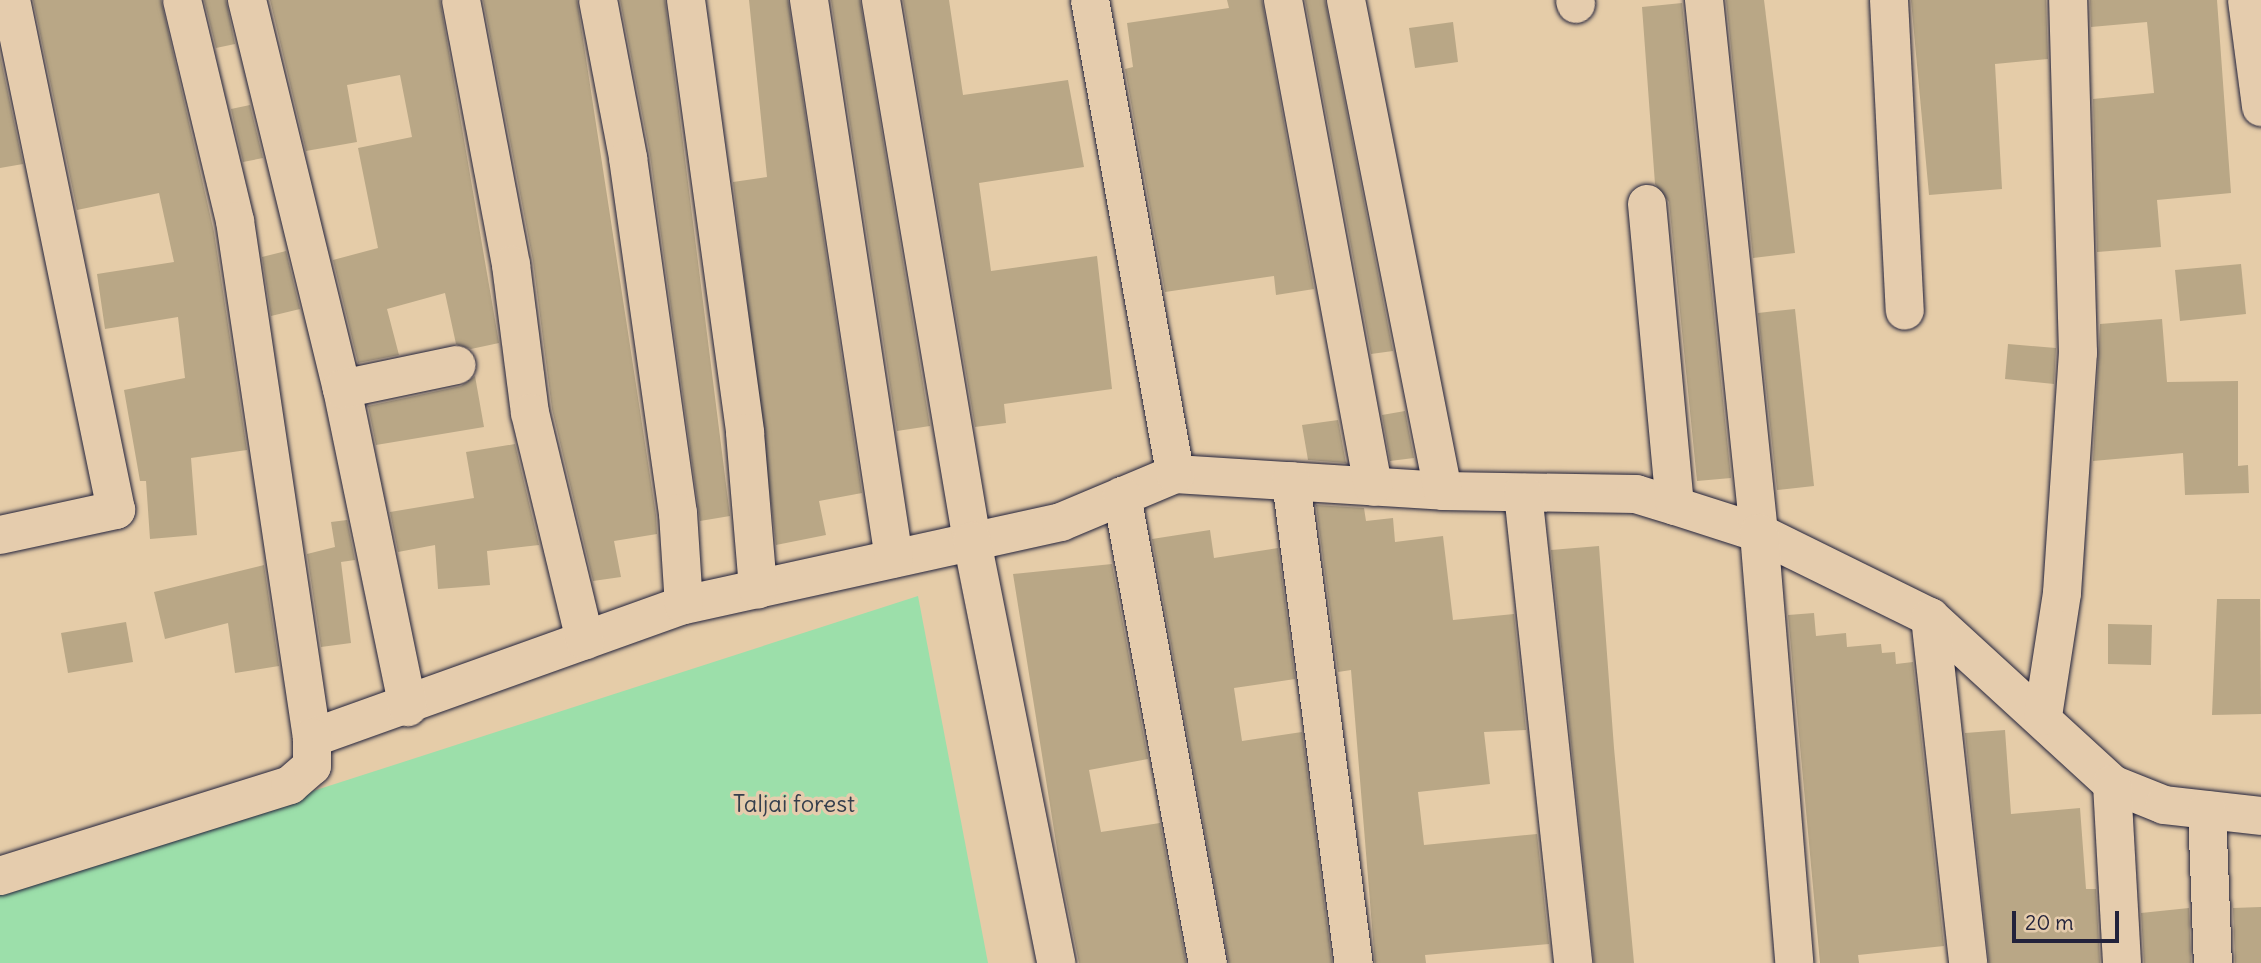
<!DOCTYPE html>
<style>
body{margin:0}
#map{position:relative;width:2261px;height:963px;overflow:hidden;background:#e5cca8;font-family:Delius,sans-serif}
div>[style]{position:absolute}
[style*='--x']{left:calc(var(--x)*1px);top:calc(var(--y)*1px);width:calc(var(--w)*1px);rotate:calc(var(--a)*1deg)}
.green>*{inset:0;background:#9cdfaa}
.building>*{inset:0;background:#b9a786}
.roads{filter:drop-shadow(0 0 2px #22223b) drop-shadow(0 0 2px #22223b)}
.minor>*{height:38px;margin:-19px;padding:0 19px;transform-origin:19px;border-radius:19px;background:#e5ccad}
span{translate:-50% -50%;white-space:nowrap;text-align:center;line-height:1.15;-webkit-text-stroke:7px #e5ccad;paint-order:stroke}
.park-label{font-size:24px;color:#343e4c}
.scale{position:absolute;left:2012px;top:911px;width:107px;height:32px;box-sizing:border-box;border:4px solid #22223b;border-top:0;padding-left:9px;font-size:21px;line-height:24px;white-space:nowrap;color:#22223b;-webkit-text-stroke:5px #e5ccad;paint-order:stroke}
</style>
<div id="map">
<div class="green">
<i style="clip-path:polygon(918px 596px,988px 963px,0 963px,0 892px)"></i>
</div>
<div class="building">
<i style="clip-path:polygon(33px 0,161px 0,214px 232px,247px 450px,191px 458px,197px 535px,150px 539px,146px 481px,140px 481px,124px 390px,185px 378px,178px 317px,105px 329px,97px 274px,174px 262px,159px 193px,77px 210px)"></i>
<i style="clip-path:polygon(204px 0,226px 0,235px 44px,216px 48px)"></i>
<i style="clip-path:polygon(270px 0,440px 0,499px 343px,471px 349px,456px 344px,445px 293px,387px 309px,399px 355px,358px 363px,333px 260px,378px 248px,358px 148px,412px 137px,400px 75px,347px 85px,357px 142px,306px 151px)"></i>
<i style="clip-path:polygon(483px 0,577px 0,656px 515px,657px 534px,614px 541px,621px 577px,593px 581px,552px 409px,533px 261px)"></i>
<i style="clip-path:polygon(620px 0,665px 0,730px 516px,700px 521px,650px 155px)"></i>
<i style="clip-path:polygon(749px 0,788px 0,862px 493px,819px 501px,826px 535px,776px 545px,733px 182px,767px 177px)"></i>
<i style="clip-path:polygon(831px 0,860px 0,930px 426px,897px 431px)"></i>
<i style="clip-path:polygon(903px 0,949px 0,963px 95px,1068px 80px,1084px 167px,979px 183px,991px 271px,1097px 256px,1112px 389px,1004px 404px,1006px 423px,975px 427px)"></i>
<i style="clip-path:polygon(1227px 0,1262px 0,1314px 289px,1276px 295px,1274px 276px,1165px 292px,1125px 69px,1133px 67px,1127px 23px,1229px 8px)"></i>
<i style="clip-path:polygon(1305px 0,1325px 0,1393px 351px,1371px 354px)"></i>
<i style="clip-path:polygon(1726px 0,1764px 0,1795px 253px,1753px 258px)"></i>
<i style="clip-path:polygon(1911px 0,2046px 0,2048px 59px,1995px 64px,2002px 189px,1929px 195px)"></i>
<i style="clip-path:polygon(2090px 0,2217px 0,2231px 193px,2157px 200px,2161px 247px,2097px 252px,2093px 99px,2154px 93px,2147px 22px,2091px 27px)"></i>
<i style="clip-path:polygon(1682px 3px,1731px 478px,1697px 481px,1669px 202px,1655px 184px,1642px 7px)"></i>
<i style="clip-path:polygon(1453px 22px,1458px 62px,1415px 68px,1409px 28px)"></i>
<i style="clip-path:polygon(0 55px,23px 164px,0 168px)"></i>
<i style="clip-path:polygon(250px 105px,263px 158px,243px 162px,231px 109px)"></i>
<i style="clip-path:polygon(286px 251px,300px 309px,271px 316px,262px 257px)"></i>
<i style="clip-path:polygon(2241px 264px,2246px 314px,2180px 321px,2175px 270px)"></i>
<i style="clip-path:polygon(1795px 309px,1814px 486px,1777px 490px,1758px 313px)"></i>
<i style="clip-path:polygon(2162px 319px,2167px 382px,2238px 381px,2238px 466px,2248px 465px,2249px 493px,2185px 495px,2183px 453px,2093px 461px,2100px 324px)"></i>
<i style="clip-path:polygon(2008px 344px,2056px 348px,2054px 384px,2005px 379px)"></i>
<i style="clip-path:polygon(475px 376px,484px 427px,376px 445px,368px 406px,461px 386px)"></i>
<i style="clip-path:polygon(1405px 411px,1414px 458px,1390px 461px,1382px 415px)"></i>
<i style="clip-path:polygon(1338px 420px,1346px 463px,1308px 460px,1302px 425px)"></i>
<i style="clip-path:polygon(515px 444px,539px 545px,487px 551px,490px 585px,438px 589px,435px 545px,398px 552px,390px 512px,474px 498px,466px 452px)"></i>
<i style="clip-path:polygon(1316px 505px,1364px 508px,1366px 521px,1393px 518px,1395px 542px,1443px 536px,1453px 620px,1514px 614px,1526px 730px,1484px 732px,1490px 784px,1418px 792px,1424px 845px,1537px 834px,1549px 944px,1425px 955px,1426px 963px,1375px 963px,1351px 670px,1338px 672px)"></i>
<i style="clip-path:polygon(347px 520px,355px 560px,341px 562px,351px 643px,321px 647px,307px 554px,335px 547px,331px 522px)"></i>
<i style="clip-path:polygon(1210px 530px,1214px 558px,1278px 548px,1295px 679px,1234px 688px,1242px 741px,1302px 732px,1332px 963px,1229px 963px,1152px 539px)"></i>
<i style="clip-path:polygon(1599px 546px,1614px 748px,1634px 963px,1594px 963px,1551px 550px)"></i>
<i style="clip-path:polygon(1112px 564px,1148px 759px,1089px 770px,1101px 832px,1160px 823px,1186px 963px,1079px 963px,1062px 880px,1013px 574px)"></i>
<i style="clip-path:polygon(264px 565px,279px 666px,235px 673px,228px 623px,165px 639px,154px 592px)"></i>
<i style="clip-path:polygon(2217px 599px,2260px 599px,2261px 714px,2212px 715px)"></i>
<i style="clip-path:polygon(1814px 613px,1816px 636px,1846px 633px,1847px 647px,1881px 644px,1882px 653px,1895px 652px,1896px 664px,1913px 662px,1944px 946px,1858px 955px,1859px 963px,1820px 963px,1788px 615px)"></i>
<i style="clip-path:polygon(126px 622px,133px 662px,68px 673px,61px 633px)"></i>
<i style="clip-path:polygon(2108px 624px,2152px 625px,2151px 665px,2108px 664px)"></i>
<i style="clip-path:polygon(2005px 730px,2011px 814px,2080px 808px,2086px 889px,2096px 889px,2100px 963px,1989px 963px,1965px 733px)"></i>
<i style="clip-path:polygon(2261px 907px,2261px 963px,2235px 963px,2233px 908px)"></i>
<i style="clip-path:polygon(2189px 908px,2191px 963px,2144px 963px,2141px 913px)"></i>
</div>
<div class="roads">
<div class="minor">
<i style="--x:182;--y:0;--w:227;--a:76.5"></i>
<i style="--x:235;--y:221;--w:523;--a:81.53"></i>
<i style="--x:312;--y:738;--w:395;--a:-19.7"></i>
<i style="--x:684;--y:605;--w:386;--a:-12.4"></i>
<i style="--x:1061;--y:522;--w:124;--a:-22.8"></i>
<i style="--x:1175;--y:474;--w:269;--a:3.6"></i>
<i style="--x:1443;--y:491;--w:193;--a:0.9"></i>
<i style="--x:1636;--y:494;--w:41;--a:17.1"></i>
<i style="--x:1675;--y:506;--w:88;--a:17.8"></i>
<i style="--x:1759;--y:533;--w:191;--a:26.2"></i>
<i style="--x:1930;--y:617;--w:247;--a:42.5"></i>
<i style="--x:2112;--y:784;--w:56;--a:22"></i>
<i style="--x:2164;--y:805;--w:98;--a:6.5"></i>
<i style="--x:247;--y:0;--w:400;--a:76.3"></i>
<i style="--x:342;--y:389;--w:325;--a:78.3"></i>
<i style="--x:461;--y:0;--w:270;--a:79.3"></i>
<i style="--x:511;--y:265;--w:149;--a:82.7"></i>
<i style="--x:530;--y:413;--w:234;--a:76.4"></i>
<i style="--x:598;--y:0;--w:161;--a:79.2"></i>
<i style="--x:628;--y:158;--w:359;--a:82"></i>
<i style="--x:678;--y:513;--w:92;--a:86.3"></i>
<i style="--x:686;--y:0;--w:437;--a:82.2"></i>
<i style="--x:745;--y:433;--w:157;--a:85.2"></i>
<i style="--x:809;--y:0;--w:565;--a:81.35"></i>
<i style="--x:881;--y:0;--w:549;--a:80.45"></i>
<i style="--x:972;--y:541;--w:430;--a:78.7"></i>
<i style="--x:1090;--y:0;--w:482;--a:79.8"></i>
<i style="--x:1283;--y:0;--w:495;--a:79.5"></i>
<i style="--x:1346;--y:0;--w:500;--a:78.82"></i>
<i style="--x:1575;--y:0;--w:4;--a:76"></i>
<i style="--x:1704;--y:0;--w:536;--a:84.11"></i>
<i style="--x:1759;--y:533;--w:431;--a:85.3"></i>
<i style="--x:1889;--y:0;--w:311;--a:87.1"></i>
<i style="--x:2247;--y:0;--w:108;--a:82.5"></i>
<i style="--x:1647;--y:204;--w:303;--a:84.7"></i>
<i style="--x:342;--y:389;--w:117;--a:-11.8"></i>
<i style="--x:1291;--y:481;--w:486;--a:82.6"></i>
<i style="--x:1523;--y:493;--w:473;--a:83.9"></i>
<i style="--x:1122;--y:496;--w:475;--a:79.6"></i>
<i style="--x:0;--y:535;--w:119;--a:-12.2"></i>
<i style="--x:116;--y:510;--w:521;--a:-101.63"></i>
<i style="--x:1930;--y:617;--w:348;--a:83.7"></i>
<i style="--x:2043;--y:716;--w:124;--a:-81.2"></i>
<i style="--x:2062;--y:593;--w:241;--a:-86.2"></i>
<i style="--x:2078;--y:353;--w:353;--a:-91.6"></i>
<i style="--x:2112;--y:784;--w:179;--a:86.8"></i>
<i style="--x:2207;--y:810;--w:153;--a:87.8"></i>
<i style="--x:0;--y:876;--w:304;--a:-17.4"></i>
<i style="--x:290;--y:785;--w:29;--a:-41"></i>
<i style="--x:312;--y:766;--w:28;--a:-90"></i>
</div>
</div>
<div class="park-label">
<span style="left:794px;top:804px">Taljai forest</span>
</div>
<div class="scale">20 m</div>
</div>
